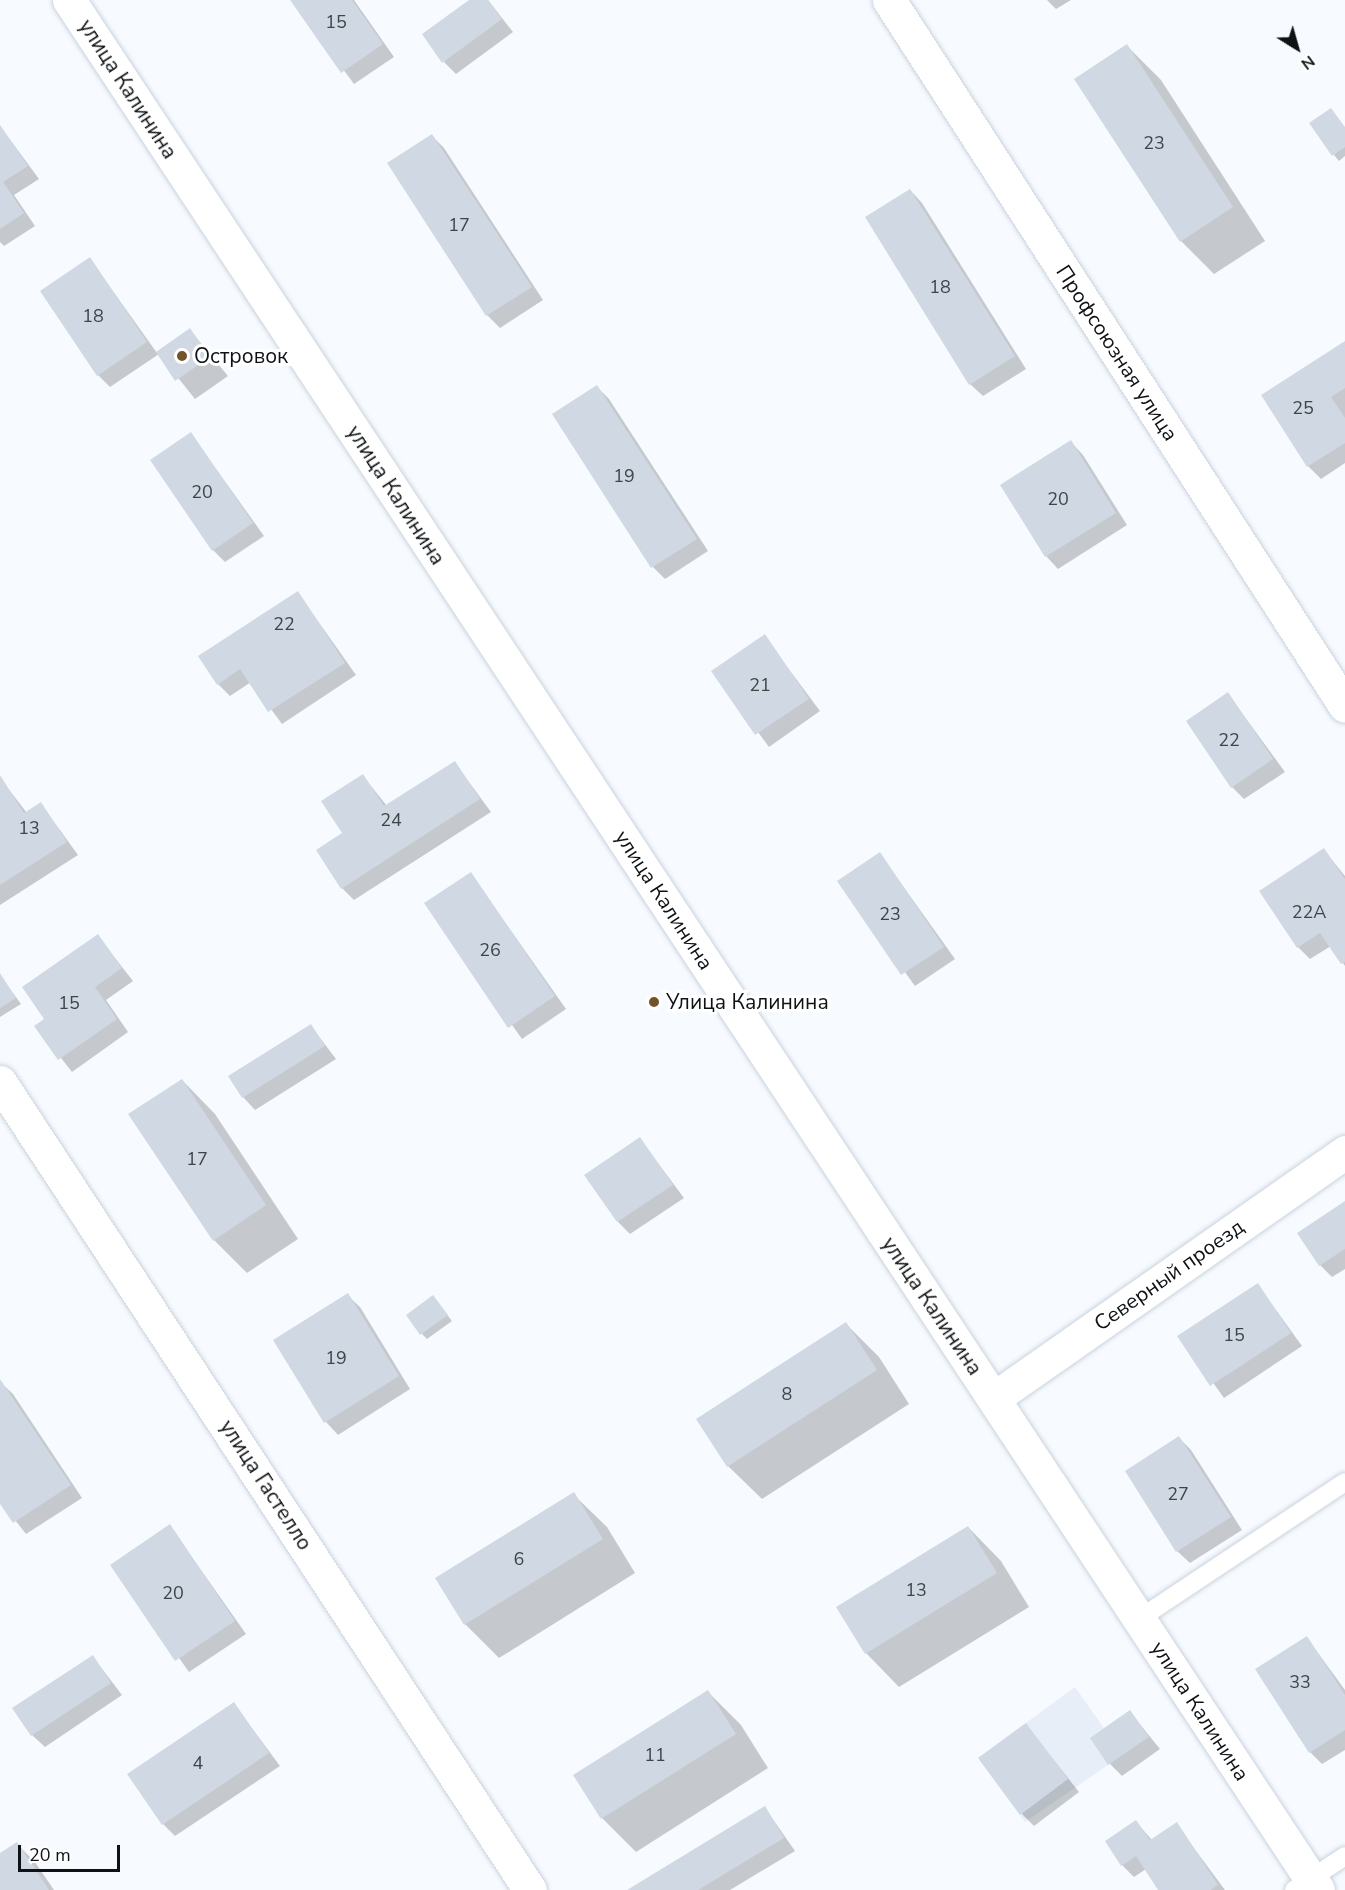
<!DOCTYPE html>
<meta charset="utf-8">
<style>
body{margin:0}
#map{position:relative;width:1345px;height:1890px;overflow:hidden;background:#f7fbff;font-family:"Nunito Sans",sans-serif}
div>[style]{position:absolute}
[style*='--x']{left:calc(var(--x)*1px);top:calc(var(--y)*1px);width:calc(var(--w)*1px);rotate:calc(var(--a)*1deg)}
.built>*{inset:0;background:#e7eef8}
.shadow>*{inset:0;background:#0003}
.building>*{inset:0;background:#d0d9e3}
.roads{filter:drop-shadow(0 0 2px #cad3dd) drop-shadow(0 0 2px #cad3dd)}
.service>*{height:18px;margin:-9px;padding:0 9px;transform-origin:9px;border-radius:9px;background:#fff}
.minor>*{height:33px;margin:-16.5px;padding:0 16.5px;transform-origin:16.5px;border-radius:16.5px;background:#fff}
.secondary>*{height:33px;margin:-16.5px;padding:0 16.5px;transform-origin:16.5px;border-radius:16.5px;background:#fff}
.dots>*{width:16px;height:16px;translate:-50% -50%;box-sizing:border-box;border:3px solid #fff;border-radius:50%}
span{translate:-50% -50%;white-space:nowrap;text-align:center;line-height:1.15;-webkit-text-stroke:6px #fff;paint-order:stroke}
.number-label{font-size:18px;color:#3f4448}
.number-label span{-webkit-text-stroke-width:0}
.street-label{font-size:21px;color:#0f1215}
.poi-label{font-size:21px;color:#0f1215}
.left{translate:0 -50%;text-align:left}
.north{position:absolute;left:1267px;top:18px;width:60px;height:60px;-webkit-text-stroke:4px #fff;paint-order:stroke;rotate:143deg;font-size:16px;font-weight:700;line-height:24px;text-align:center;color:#0f1215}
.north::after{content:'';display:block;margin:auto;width:21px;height:27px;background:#0f1215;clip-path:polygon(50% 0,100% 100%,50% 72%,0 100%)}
.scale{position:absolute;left:18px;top:1845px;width:102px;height:27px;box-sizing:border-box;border:3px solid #0f1215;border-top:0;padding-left:8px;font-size:18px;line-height:21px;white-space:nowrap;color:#0f1215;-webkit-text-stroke:4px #fff;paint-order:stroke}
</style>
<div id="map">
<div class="built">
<i style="clip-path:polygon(1075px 1687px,1104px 1728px,1130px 1710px,1149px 1737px,1025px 1822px,978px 1758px)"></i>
</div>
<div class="shadow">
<i style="clip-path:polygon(292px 0,354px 0,394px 57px,354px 84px)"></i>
<i style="clip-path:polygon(472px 0,488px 0,513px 32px,456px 74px,444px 62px)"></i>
<i style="clip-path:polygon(1047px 0,1071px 0,1056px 9px)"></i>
<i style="clip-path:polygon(1127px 46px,1161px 80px,1265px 241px,1214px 274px,1181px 241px)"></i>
<i style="clip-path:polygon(0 126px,39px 179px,14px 195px,35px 226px,4px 246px,0 242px)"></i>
<i style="clip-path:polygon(1345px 127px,1345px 156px,1339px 161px,1334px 155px)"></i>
<i style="clip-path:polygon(432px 136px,444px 148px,543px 300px,500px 328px,487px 315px,389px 163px)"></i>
<i style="clip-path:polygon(910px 190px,922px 203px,1026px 369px,983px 396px,970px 384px)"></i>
<i style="clip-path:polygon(90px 259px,157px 353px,190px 330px,228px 376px,195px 399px,159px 354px,110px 387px,98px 375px)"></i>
<i style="clip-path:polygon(1345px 343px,1345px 463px,1321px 479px,1308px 466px,1263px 395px)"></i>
<i style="clip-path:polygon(597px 387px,609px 399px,708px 551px,665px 579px,653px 567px)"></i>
<i style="clip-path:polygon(191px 434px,264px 536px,225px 562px,213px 550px)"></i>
<i style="clip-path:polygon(1071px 442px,1083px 455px,1127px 525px,1058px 569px,1046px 556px,1002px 486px)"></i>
<i style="clip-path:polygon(298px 593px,356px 675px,282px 724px,251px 682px,230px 696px,218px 684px)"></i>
<i style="clip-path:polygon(764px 636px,820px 711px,769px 747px,713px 671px)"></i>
<i style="clip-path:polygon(1228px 694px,1285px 772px,1244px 799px,1232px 787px)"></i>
<i style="clip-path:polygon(455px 763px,491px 812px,354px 900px,342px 888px,344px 833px,363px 776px,387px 806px)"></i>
<i style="clip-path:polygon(0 778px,27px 813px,41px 804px,78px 855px,0 905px)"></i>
<i style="clip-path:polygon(1324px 850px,1345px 876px,1345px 966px,1331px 946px,1310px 959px,1298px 947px)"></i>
<i style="clip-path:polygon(880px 854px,955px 959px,915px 986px,839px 881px)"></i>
<i style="clip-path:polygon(471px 874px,566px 1009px,522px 1039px,426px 903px)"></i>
<i style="clip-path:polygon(98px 936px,133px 981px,106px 1000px,128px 1032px,72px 1072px,36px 1026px,46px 1019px)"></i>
<i style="clip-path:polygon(0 975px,21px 1004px,0 1017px)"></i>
<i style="clip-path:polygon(311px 1026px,336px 1059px,255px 1110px,243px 1097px)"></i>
<i style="clip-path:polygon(182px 1080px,215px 1114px,298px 1239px,247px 1273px,214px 1240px)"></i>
<i style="clip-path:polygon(640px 1139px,684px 1198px,630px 1234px,618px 1222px)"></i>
<i style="clip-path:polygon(1345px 1204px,1345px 1269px,1332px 1277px,1320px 1265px)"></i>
<i style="clip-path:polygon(1258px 1285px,1302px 1346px,1224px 1398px,1180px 1337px)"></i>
<i style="clip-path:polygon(347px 1295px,360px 1307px,410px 1389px,338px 1435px,326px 1422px,275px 1341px)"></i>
<i style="clip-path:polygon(433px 1297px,452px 1321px,427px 1339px,422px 1334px)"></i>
<i style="clip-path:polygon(846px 1324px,879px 1357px,909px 1404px,762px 1499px,728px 1466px)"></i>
<i style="clip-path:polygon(0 1382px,13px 1394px,82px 1498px,26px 1534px,0 1501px)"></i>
<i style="clip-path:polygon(1179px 1438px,1191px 1450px,1242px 1530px,1190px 1563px,1177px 1551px)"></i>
<i style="clip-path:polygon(573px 1494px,607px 1527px,635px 1573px,499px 1658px,465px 1624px,437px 1578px)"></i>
<i style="clip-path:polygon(170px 1526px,246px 1634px,189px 1672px,113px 1565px)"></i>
<i style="clip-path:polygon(968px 1527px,1001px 1561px,1029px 1607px,899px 1687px,866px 1653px)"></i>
<i style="clip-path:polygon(1307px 1638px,1345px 1690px,1345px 1750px,1322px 1764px,1310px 1752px)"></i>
<i style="clip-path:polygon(93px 1657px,122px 1695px,45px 1747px,32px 1735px)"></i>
<i style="clip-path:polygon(708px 1692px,741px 1725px,768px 1768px,636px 1852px,602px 1818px)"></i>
<i style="clip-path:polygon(234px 1704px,280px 1766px,175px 1836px,163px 1824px)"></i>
<i style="clip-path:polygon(1130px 1712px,1160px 1749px,1122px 1776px,1110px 1764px)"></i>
<i style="clip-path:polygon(1026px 1725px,1079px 1792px,1034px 1826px,1022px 1814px)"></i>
<i style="clip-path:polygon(765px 1808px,795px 1851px,730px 1890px,630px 1890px)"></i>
<i style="clip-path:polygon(1136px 1822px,1152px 1840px,1176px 1824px,1225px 1890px,1160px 1890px,1146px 1869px,1134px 1877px,1122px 1865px)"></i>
<i style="clip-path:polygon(17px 1844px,35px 1862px,54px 1890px,0 1890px,0 1855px)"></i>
</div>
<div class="building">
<i style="clip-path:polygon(290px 0,352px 0,383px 44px,341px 73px)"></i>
<i style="clip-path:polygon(469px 0,488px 0,502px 19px,442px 63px,422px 34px)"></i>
<i style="clip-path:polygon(1127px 44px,1233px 207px,1180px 242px,1074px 79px)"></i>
<i style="clip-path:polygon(1331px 108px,1345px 127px,1345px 147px,1332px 156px,1309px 123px)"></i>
<i style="clip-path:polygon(0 125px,28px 166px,3px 182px,24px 213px,0 229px)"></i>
<i style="clip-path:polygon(432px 134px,532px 287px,486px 316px,387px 163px)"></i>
<i style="clip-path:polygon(910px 189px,1015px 356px,969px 385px,865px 217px)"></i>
<i style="clip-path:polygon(90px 257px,147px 342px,97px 376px,40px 291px)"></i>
<i style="clip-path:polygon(190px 328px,210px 357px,175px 381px,156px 352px)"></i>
<i style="clip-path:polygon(1345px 341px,1345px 388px,1331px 397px,1345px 418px,1345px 443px,1307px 467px,1261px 395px)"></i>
<i style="clip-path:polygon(597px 385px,697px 539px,651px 568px,552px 414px)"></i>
<i style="clip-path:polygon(191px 432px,253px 523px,212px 551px,150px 460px)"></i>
<i style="clip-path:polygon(1071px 440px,1116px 513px,1045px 557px,1000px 485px)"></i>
<i style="clip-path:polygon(298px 591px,345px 663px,268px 712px,240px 669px,217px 685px,198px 656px)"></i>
<i style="clip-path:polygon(765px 634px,809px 699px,755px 735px,711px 671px)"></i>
<i style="clip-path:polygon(1228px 692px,1273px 759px,1231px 788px,1186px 721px)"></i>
<i style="clip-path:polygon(455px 761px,480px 799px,341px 889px,316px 850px,342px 833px,321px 801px,363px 774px,384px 806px)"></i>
<i style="clip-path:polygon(0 775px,24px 813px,41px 802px,67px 842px,0 885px)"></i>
<i style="clip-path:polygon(1324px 848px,1345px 879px,1345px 962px,1341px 964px,1320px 933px,1297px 948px,1259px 891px)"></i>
<i style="clip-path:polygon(880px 852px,944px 947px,901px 975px,837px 881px)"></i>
<i style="clip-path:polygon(471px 872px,555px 996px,508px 1028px,424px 903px)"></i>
<i style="clip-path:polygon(98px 934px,122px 968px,95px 987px,117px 1019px,58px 1060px,34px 1026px,44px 1019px,22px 987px)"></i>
<i style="clip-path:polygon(0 973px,16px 998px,0 1008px)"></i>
<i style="clip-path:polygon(311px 1024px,325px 1046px,242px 1098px,228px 1076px)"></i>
<i style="clip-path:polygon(182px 1079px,266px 1205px,213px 1241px,128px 1114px)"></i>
<i style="clip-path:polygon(640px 1137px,673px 1185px,617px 1222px,584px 1175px)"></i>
<i style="clip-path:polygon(1345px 1201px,1345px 1249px,1319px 1266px,1297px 1233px)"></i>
<i style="clip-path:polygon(1258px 1283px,1291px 1333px,1210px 1386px,1177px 1336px)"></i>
<i style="clip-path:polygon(348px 1293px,399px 1376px,324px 1423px,273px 1340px)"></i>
<i style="clip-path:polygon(433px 1295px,448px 1315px,420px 1335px,406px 1315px)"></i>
<i style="clip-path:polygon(846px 1322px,877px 1370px,727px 1467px,696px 1419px)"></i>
<i style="clip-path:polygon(0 1379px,71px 1485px,13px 1523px,0 1504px)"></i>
<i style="clip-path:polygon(1179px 1436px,1231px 1517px,1176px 1552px,1125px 1471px)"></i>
<i style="clip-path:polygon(574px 1492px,603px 1539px,464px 1625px,435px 1578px)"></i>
<i style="clip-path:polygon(170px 1524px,235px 1621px,175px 1661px,110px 1565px)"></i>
<i style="clip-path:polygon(968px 1526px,997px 1573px,865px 1654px,836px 1607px)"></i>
<i style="clip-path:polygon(1307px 1636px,1345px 1695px,1345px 1730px,1309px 1753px,1255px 1669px)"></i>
<i style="clip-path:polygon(93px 1655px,111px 1683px,31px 1736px,12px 1708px)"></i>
<i style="clip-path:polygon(708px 1690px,736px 1734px,601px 1819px,573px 1775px)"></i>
<i style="clip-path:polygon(234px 1702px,269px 1753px,162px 1825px,127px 1774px)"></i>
<i style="clip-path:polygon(1130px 1710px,1149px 1737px,1108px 1765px,1090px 1738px)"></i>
<i style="clip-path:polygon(1026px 1723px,1068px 1779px,1020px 1815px,978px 1758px)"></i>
<i style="clip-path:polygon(765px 1806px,784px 1838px,698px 1890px,627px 1890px)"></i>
<i style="clip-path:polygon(1136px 1820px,1150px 1840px,1177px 1822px,1218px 1885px,1210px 1890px,1158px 1890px,1136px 1856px,1121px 1866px,1105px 1841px)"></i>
<i style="clip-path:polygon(17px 1842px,49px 1890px,0 1890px,0 1853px)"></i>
</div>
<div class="roads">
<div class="service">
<i style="--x:1139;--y:1619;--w:247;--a:-33.6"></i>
<i style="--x:1294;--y:1890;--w:61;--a:-33.7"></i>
</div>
<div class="minor">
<i style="--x:889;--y:0;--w:840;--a:57.14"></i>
<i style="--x:0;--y:1082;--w:966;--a:56.74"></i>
<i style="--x:994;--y:1398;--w:429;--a:-35"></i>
</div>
<div class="secondary">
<i style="--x:69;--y:0;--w:2265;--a:56.54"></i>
</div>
</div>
<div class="dots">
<i style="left:182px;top:356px;background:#735329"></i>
<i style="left:654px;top:1002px;background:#735329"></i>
</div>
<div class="number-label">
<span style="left:336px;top:22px">15</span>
<span style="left:1154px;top:143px">23</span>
<span style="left:459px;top:225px">17</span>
<span style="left:940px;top:287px">18</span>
<span style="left:93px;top:316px">18</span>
<span style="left:1303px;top:408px">25</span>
<span style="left:624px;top:476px">19</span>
<span style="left:202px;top:492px">20</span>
<span style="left:1058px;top:499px">20</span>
<span style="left:284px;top:624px">22</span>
<span style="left:760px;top:685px">21</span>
<span style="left:1229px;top:740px">22</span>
<span style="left:391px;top:820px">24</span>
<span style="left:29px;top:828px">13</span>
<span style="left:1309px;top:912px">22А</span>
<span style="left:890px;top:914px">23</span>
<span style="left:490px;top:950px">26</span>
<span style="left:69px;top:1003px">15</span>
<span style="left:197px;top:1159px">17</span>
<span style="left:1234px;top:1335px">15</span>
<span style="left:336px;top:1358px">19</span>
<span style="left:787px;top:1394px">8</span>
<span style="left:1178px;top:1494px">27</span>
<span style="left:519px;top:1559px">6</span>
<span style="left:916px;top:1590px">13</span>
<span style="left:173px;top:1593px">20</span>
<span style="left:1300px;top:1682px">33</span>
<span style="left:655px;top:1755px">11</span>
<span style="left:198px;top:1763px">4</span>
</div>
<div class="street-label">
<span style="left:128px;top:89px;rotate:57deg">улица Калинина</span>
<span style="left:1117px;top:353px;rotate:57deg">Профсоюзная улица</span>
<span style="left:396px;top:495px;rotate:57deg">улица Калинина</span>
<span style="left:664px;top:900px;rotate:57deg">улица Калинина</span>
<span style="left:1169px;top:1275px;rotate:-35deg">Северный проезд</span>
<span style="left:932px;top:1306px;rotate:56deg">улица Калинина</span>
<span style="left:266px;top:1485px;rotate:57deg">улица Гастелло</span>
<span style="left:1200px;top:1711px;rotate:57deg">улица Калинина</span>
</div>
<div class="poi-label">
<span class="left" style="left:194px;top:356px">Островок</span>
<span class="left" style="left:666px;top:1002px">Улица Калинина</span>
</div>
<div class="north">N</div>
<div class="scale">20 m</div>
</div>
